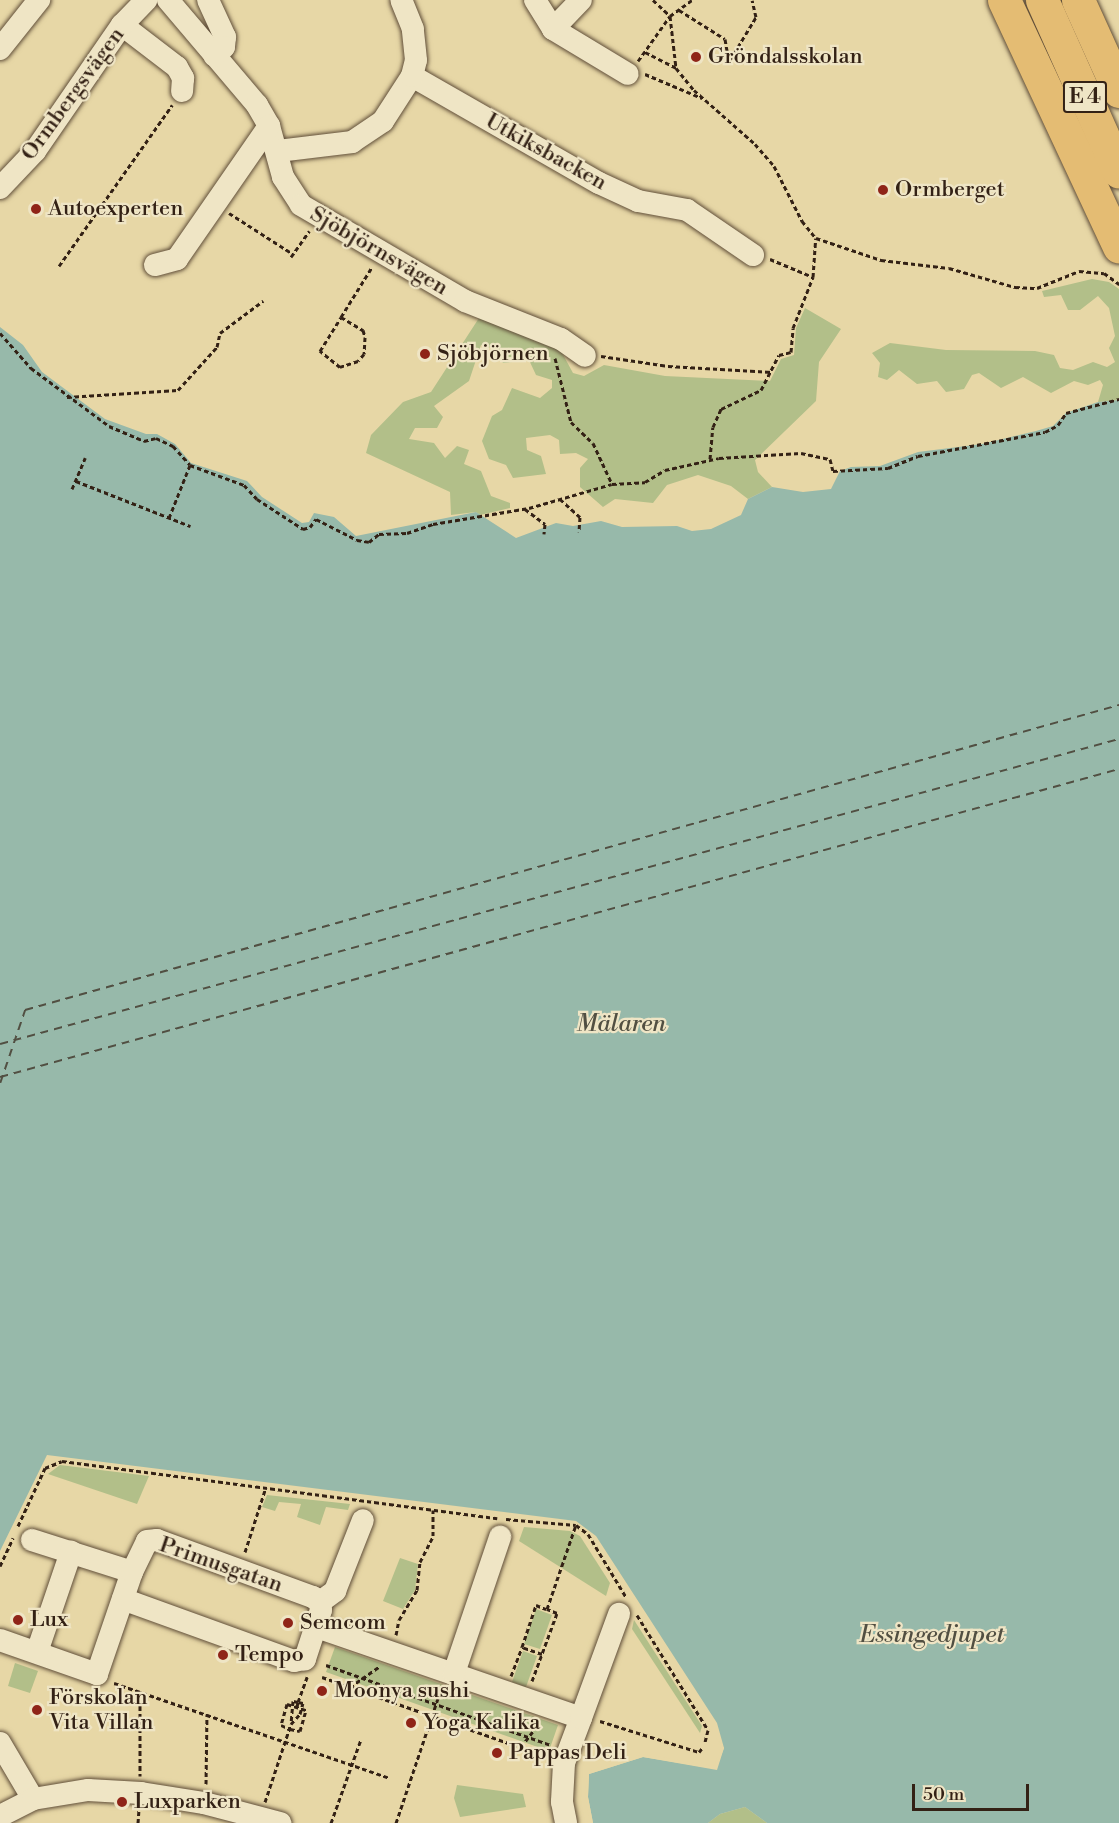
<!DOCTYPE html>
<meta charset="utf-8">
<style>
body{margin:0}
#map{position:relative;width:1119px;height:1823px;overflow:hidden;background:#e7d7a6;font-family:"Libre Bodoni",serif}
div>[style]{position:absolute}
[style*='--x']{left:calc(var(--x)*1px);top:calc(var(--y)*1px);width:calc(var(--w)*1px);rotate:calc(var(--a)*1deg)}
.green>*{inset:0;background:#b2bf89}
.water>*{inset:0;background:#97b9aa}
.pier>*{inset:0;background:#e7d7a6}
.ferry>*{height:1.5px;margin-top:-0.75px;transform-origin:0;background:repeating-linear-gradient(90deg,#514f42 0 8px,transparent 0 14px)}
.path>*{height:3px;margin-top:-1.5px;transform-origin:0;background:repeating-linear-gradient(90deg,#332115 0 4.5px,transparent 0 7.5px)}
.roads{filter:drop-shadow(0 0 2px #604e39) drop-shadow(0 0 2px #604e39)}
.minor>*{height:22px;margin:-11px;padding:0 11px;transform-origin:11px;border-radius:11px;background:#efe5c5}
.highway>*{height:33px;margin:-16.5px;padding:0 16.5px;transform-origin:16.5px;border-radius:16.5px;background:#e4bc73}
.path-bridge>*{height:3px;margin-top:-1.5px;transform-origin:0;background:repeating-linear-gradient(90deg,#332115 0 4.5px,transparent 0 7.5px)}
.dots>*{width:16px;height:16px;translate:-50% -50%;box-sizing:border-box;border:3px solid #efe5c5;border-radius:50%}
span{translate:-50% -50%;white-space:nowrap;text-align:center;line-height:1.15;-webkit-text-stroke:4.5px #efe5c5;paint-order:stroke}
.shield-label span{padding:2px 4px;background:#efe5c5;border:2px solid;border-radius:4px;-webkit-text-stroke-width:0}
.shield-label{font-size:21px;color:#332115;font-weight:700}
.poi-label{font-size:22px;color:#332115}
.left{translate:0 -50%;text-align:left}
.street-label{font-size:22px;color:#332115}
.water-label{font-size:24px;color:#514f42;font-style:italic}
.scale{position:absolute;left:912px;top:1784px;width:117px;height:27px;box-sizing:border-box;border:3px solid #332115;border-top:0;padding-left:8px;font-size:18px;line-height:21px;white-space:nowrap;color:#332115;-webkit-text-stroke:4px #efe5c5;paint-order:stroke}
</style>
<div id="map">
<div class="green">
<i style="clip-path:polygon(1092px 279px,1109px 282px,1119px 289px,1119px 400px,1098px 402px,1103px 385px,1100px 380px,1088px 385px,1074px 381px,1051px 393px,1023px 377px,1001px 388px,979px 373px,972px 375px,964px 389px,946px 392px,937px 381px,917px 384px,899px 370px,887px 380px,878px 377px,880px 363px,872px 353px,890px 343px,946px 350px,1035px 351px,1054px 355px,1060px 368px,1073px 370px,1093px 362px,1107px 367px,1115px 362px,1109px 348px,1115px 336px,1109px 308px,1098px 296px,1080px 310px,1068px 310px,1061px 295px,1044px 297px,1042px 291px)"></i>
<i style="clip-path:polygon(805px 308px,841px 329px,819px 362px,816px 401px,755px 460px,758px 472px,772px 487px,748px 499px,731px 486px,698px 475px,667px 485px,653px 503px,615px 499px,603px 507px,580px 487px,580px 468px,588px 459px,576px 453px,560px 454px,559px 440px,550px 435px,526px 438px,527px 450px,541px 456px,546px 474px,513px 478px,506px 465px,489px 459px,482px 441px,492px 416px,502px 410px,512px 388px,540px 398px,552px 388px,552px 380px,536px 375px,529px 360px,503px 363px,495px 349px,481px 345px,469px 381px,434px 406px,443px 417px,437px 428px,415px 428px,409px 439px,434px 443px,445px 458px,457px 446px,469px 450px,464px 464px,481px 471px,491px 496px,510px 503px,510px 508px,480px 515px,476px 512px,451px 515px,450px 492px,366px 453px,371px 435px,403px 402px,431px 392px,479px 318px,561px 351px,573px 373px,584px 376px,604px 365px,665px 376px,770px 381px,781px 359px,794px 355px,796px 328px)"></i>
<i style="clip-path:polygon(60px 1465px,149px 1476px,137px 1504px,48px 1474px)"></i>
<i style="clip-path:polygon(267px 1495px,350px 1504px,348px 1510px,326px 1507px,320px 1525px,297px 1517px,301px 1504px,279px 1502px,275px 1511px,262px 1507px)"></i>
<i style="clip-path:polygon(524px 1527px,570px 1531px,580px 1536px,610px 1583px,606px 1596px,519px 1541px)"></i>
<i style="clip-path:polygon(400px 1558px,418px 1564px,415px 1590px,403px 1609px,383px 1601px)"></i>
<i style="clip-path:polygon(536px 1609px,552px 1615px,540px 1649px,524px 1644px)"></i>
<i style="clip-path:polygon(634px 1620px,702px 1726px,700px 1733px,632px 1629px)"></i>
<i style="clip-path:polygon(335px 1647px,558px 1725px,549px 1751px,326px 1672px)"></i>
<i style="clip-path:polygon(523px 1651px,537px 1656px,526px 1687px,512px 1682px)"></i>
<i style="clip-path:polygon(15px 1663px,38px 1671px,30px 1693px,8px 1686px)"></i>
<i style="clip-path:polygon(457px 1785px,523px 1794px,526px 1807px,460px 1817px,454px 1798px)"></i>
<i style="clip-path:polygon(745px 1807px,767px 1823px,708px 1823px,720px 1814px)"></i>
</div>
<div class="water">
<i style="clip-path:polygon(0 327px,23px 345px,42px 372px,105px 419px,146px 434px,157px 434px,175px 444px,191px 463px,247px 481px,262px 497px,302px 523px,309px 522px,314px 513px,334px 517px,356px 536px,476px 512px,516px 538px,556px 523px,573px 526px,601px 521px,622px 527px,677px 526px,692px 531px,711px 529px,741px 515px,748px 499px,772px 487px,803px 492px,831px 489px,840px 471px,851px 467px,880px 466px,918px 452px,982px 444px,1036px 431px,1053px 426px,1066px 413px,1098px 402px,1119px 400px,1119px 1823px,767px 1823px,745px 1807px,720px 1814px,708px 1823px,593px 1823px,588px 1797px,589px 1774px,643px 1757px,716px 1769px,724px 1748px,717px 1723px,596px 1536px,576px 1521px,47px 1455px,0 1551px)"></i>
</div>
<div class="pier">
<i style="clip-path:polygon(716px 1737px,724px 1748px,717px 1770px,643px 1757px,589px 1774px,588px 1797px,593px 1823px,590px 1823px,585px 1797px,587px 1771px,643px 1754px,714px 1766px,721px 1748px)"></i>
</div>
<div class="ferry">
<i style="--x:0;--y:1044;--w:1160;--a:-15.25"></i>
<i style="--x:0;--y:1077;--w:1161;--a:-15.39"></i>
<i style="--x:0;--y:1083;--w:77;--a:-71.1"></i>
<i style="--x:25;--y:1010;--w:1136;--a:-15.58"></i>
</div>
<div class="path">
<i style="--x:653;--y:0;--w:23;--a:43"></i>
<i style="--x:670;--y:16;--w:52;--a:83.4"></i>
<i style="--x:679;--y:10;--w:54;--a:32.2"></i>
<i style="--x:725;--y:39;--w:22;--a:80"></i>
<i style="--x:645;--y:52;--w:35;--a:27"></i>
<i style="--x:676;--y:68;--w:28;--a:51"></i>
<i style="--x:694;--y:90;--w:81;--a:41.5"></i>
<i style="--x:755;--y:144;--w:29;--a:49"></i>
<i style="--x:774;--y:166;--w:62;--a:63"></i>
<i style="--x:802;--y:221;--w:22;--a:51"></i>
<i style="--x:816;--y:238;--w:69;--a:18.7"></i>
<i style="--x:881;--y:260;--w:68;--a:6.7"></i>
<i style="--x:949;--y:268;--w:69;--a:16.1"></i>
<i style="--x:1015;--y:287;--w:22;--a:3"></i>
<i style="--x:1037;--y:288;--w:45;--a:-22"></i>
<i style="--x:1079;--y:271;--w:25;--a:5"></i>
<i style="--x:1104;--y:273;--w:19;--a:36"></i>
<i style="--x:730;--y:60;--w:50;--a:-58.8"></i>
<i style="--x:756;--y:17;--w:17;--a:-103"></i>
<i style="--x:638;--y:61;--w:55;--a:-54.6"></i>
<i style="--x:670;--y:16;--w:27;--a:-36"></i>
<i style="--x:645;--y:74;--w:62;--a:22.8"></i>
<i style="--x:229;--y:213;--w:76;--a:32.6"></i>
<i style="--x:291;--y:257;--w:32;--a:-55"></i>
<i style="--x:770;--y:259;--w:47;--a:22.7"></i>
<i style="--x:59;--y:266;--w:197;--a:-54.9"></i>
<i style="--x:341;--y:317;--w:26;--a:31"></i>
<i style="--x:363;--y:330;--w:7;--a:74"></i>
<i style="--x:365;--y:337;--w:17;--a:93"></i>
<i style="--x:364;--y:354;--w:9;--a:131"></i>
<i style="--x:358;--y:361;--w:19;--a:162"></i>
<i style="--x:340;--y:367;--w:26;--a:-141"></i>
<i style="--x:320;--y:351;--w:40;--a:-58"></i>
<i style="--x:341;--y:317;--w:59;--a:-58.2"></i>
<i style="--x:0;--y:333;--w:47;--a:48.5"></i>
<i style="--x:31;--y:368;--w:97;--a:36.6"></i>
<i style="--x:109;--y:426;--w:38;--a:23"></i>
<i style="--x:144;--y:441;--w:12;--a:-14"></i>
<i style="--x:156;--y:438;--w:19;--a:25"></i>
<i style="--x:173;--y:446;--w:25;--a:48"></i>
<i style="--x:190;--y:465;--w:58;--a:20.3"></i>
<i style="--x:244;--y:485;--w:19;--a:47"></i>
<i style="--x:257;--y:499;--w:55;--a:33.1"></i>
<i style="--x:303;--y:529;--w:7;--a:-16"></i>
<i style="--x:310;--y:527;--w:10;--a:-53"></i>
<i style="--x:316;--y:519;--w:46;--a:27.1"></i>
<i style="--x:357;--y:540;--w:12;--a:9"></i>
<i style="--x:369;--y:542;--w:13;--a:-39"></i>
<i style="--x:379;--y:534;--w:28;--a:-2"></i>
<i style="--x:407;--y:533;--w:28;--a:-19"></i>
<i style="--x:433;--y:524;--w:97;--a:-9.5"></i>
<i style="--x:529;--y:508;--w:86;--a:-16.1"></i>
<i style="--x:612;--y:484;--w:33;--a:-3"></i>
<i style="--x:645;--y:482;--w:23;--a:-31"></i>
<i style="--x:665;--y:470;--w:55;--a:-12.5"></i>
<i style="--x:719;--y:458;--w:82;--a:-3.5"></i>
<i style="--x:801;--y:453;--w:30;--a:12"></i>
<i style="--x:830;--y:459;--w:12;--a:76"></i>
<i style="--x:833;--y:471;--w:55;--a:-3.1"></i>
<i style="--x:888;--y:468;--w:32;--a:-22"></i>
<i style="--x:918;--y:456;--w:129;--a:-10.7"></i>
<i style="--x:1045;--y:432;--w:15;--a:-28"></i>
<i style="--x:1058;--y:425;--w:14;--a:-56"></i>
<i style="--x:1066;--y:413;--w:55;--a:-14.8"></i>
<i style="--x:601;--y:356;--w:68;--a:8.5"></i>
<i style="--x:668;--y:366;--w:105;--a:3.3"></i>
<i style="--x:555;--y:358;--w:66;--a:76"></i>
<i style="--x:571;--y:422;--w:30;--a:44"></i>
<i style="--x:593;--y:443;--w:45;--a:65.1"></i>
<i style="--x:67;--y:397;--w:111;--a:-3.6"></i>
<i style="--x:178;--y:390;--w:58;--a:-47.8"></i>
<i style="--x:217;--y:347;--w:14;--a:-78"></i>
<i style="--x:220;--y:333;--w:54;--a:-36.7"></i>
<i style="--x:710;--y:459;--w:32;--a:-85"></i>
<i style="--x:713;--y:427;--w:20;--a:-66"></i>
<i style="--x:721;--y:409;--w:44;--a:-25.4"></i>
<i style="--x:761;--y:390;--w:39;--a:-63"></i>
<i style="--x:779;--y:355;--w:12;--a:-14"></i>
<i style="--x:791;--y:352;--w:24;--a:-85"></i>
<i style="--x:793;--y:328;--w:55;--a:-68.6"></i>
<i style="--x:813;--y:277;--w:39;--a:-86"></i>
<i style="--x:76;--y:481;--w:123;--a:21.5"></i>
<i style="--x:72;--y:489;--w:34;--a:-67"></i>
<i style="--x:560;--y:499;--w:27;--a:42"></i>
<i style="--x:580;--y:517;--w:15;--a:94"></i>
<i style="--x:525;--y:509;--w:25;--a:37"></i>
<i style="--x:545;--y:524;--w:10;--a:96"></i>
<i style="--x:169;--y:518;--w:57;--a:-68.4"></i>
<i style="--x:506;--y:1519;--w:70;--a:4.9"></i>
<i style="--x:576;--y:1525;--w:15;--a:37"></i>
<i style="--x:588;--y:1534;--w:74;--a:58.9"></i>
<i style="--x:18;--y:1526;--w:64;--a:-65"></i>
<i style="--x:45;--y:1468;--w:18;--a:-22"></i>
<i style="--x:62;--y:1461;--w:439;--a:7.5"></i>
<i style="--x:245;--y:1552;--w:68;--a:-72.1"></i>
<i style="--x:0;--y:1566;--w:31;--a:-65"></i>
<i style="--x:637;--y:1615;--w:135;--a:58.3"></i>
<i style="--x:708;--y:1730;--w:12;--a:104"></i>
<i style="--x:396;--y:1635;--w:15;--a:-79"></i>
<i style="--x:399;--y:1620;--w:35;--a:-59"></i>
<i style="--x:417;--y:1590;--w:28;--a:-84"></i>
<i style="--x:420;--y:1562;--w:29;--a:-63"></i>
<i style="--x:433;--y:1536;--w:26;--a:-90"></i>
<i style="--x:542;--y:1654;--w:21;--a:-161"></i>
<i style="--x:522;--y:1647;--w:44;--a:-71.6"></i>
<i style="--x:536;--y:1605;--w:11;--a:22"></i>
<i style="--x:326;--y:1665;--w:239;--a:19.6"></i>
<i style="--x:511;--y:1676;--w:31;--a:-69"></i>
<i style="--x:322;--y:1677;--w:240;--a:19.5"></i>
<i style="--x:532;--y:1681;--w:72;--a:-69.8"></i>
<i style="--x:557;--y:1613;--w:11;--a:-158"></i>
<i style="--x:547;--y:1609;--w:89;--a:-71"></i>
<i style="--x:114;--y:1683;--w:292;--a:19"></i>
<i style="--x:350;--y:1687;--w:35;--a:-35"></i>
<i style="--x:140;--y:1691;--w:85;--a:90"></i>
<i style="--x:287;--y:1704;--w:22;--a:106"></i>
<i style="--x:281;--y:1725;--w:10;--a:24"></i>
<i style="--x:290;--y:1729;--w:10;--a:11"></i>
<i style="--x:300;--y:1731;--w:22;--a:-74"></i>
<i style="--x:297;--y:1707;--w:5;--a:-79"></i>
<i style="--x:298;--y:1702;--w:5;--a:-169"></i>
<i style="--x:293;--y:1701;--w:23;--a:95"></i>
<i style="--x:291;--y:1724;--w:13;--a:-48"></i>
<i style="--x:300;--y:1714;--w:11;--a:-75"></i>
<i style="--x:303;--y:1703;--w:5;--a:-169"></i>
<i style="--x:298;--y:1702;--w:27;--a:-70"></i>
<i style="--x:600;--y:1721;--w:104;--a:17.4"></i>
<i style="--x:699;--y:1752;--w:6;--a:-51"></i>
<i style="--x:521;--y:1747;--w:30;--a:-53"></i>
<i style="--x:206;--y:1784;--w:70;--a:-89.2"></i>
<i style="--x:265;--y:1802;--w:82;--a:-71.6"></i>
<i style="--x:138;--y:1823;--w:13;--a:-86"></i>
<i style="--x:331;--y:1823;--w:89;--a:-70.3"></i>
<i style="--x:396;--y:1823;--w:141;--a:-71.4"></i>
</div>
<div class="roads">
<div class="minor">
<i style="--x:168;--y:0;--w:138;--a:49.7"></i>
<i style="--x:257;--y:105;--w:24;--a:60"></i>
<i style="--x:269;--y:126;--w:53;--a:74.6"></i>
<i style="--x:283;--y:177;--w:33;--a:57"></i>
<i style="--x:301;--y:205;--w:190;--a:30.3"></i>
<i style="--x:465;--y:301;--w:103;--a:21.6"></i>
<i style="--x:561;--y:339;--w:29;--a:35"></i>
<i style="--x:208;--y:0;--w:41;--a:65.3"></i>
<i style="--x:225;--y:37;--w:10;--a:96"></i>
<i style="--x:224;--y:47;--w:13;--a:138"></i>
<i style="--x:535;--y:0;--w:34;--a:58"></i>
<i style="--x:553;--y:29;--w:87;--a:31"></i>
<i style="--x:122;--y:25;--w:69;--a:37.4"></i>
<i style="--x:177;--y:67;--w:13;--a:61"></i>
<i style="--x:183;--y:78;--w:13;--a:94"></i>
<i style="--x:553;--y:29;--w:40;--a:-46"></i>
<i style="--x:0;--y:49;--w:63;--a:-51.5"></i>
<i style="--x:412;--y:76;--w:215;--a:29.8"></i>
<i style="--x:599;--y:183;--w:43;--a:24.8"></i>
<i style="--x:638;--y:201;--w:50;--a:10.4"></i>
<i style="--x:687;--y:210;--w:80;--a:34.3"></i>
<i style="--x:278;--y:151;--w:75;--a:-6.9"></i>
<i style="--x:352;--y:142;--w:37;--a:-34"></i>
<i style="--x:383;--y:121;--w:54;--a:-57.2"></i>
<i style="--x:412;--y:76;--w:16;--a:-76"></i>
<i style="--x:416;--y:60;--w:31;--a:-96"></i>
<i style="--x:413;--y:29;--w:31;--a:-112"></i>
<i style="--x:0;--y:188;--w:51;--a:-46.6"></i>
<i style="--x:35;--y:151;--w:153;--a:-55.4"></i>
<i style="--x:122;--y:25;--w:35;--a:-46"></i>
<i style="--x:155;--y:265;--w:23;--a:-15"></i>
<i style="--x:177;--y:259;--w:162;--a:-55.3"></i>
<i style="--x:32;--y:1540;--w:105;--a:17.7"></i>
<i style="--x:320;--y:1602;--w:19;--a:-36"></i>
<i style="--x:335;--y:1591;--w:76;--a:-68.5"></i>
<i style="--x:317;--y:1627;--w:279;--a:19"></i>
<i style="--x:581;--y:1718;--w:48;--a:110.7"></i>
<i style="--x:564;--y:1763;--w:39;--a:93"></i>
<i style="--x:562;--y:1802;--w:21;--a:79"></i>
<i style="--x:0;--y:1640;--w:103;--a:19.3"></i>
<i style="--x:97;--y:1674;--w:108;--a:-71.1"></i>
<i style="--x:132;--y:1572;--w:34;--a:-64"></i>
<i style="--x:147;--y:1541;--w:10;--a:-6"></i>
<i style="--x:157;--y:1540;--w:166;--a:20.1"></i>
<i style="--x:313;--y:1597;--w:9;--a:36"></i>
<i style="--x:320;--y:1602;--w:8;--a:83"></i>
<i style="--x:321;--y:1610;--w:52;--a:108.1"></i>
<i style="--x:305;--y:1659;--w:11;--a:170"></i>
<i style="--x:294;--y:1661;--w:182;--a:-160.1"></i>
<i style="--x:37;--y:1652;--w:106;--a:-71.2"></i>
<i style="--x:454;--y:1673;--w:144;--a:-71.3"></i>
<i style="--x:581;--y:1718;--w:111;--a:-69.9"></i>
<i style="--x:0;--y:1743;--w:65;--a:59.5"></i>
<i style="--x:0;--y:1816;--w:37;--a:-27"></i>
<i style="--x:33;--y:1799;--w:56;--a:-9.3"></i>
<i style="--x:88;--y:1790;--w:53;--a:3.2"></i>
<i style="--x:141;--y:1793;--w:64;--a:9"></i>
<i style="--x:204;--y:1803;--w:79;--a:14.7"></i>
</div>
<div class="highway">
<i style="--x:1004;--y:0;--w:272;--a:65"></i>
<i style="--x:1042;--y:0;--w:188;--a:65.9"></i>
<i style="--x:1078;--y:0;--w:100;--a:65.7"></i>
</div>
</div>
<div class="path-bridge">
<i style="--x:287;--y:1704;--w:20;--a:18"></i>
</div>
<div class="dots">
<i style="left:696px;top:57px;background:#8f2418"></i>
<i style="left:883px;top:190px;background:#8f2418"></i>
<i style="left:36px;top:209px;background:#8f2418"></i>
<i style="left:425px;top:354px;background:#8f2418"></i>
<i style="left:18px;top:1620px;background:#8f2418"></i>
<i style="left:288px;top:1623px;background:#8f2418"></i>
<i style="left:223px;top:1655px;background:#8f2418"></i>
<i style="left:322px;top:1691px;background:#8f2418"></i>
<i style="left:37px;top:1710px;background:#8f2418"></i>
<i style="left:411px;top:1723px;background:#8f2418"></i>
<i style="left:497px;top:1753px;background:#8f2418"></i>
<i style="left:122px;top:1802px;background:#8f2418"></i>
</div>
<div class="shield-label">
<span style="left:1085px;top:97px">E 4</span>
</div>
<div class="poi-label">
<span class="left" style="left:708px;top:57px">Gröndalsskolan</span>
<span class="left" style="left:895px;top:190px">Ormberget</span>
<span class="left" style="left:48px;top:209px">Autoexperten</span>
<span class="left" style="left:437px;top:354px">Sjöbjörnen</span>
<span class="left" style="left:30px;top:1620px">Lux</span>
<span class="left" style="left:300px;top:1623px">Semcom</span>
<span class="left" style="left:235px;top:1655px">Tempo</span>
<span class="left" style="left:334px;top:1691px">Moonya sushi</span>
<span class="left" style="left:49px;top:1710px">Förskolan<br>Vita Villan</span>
<span class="left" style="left:423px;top:1723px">Yoga Kalika</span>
<span class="left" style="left:509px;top:1753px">Pappas Deli</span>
<span class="left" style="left:134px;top:1802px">Luxparken</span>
</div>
<div class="street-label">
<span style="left:73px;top:94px;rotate:-54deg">Ormbergsvägen</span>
<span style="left:546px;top:152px;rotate:29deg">Utkiksbacken</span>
<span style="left:379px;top:251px;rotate:30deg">Sjöbjörnsvägen</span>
<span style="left:221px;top:1565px;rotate:19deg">Primusgatan</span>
</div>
<div class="water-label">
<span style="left:621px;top:1025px">Mälaren</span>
<span style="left:932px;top:1636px">Essingedjupet</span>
</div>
<div class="scale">50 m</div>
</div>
